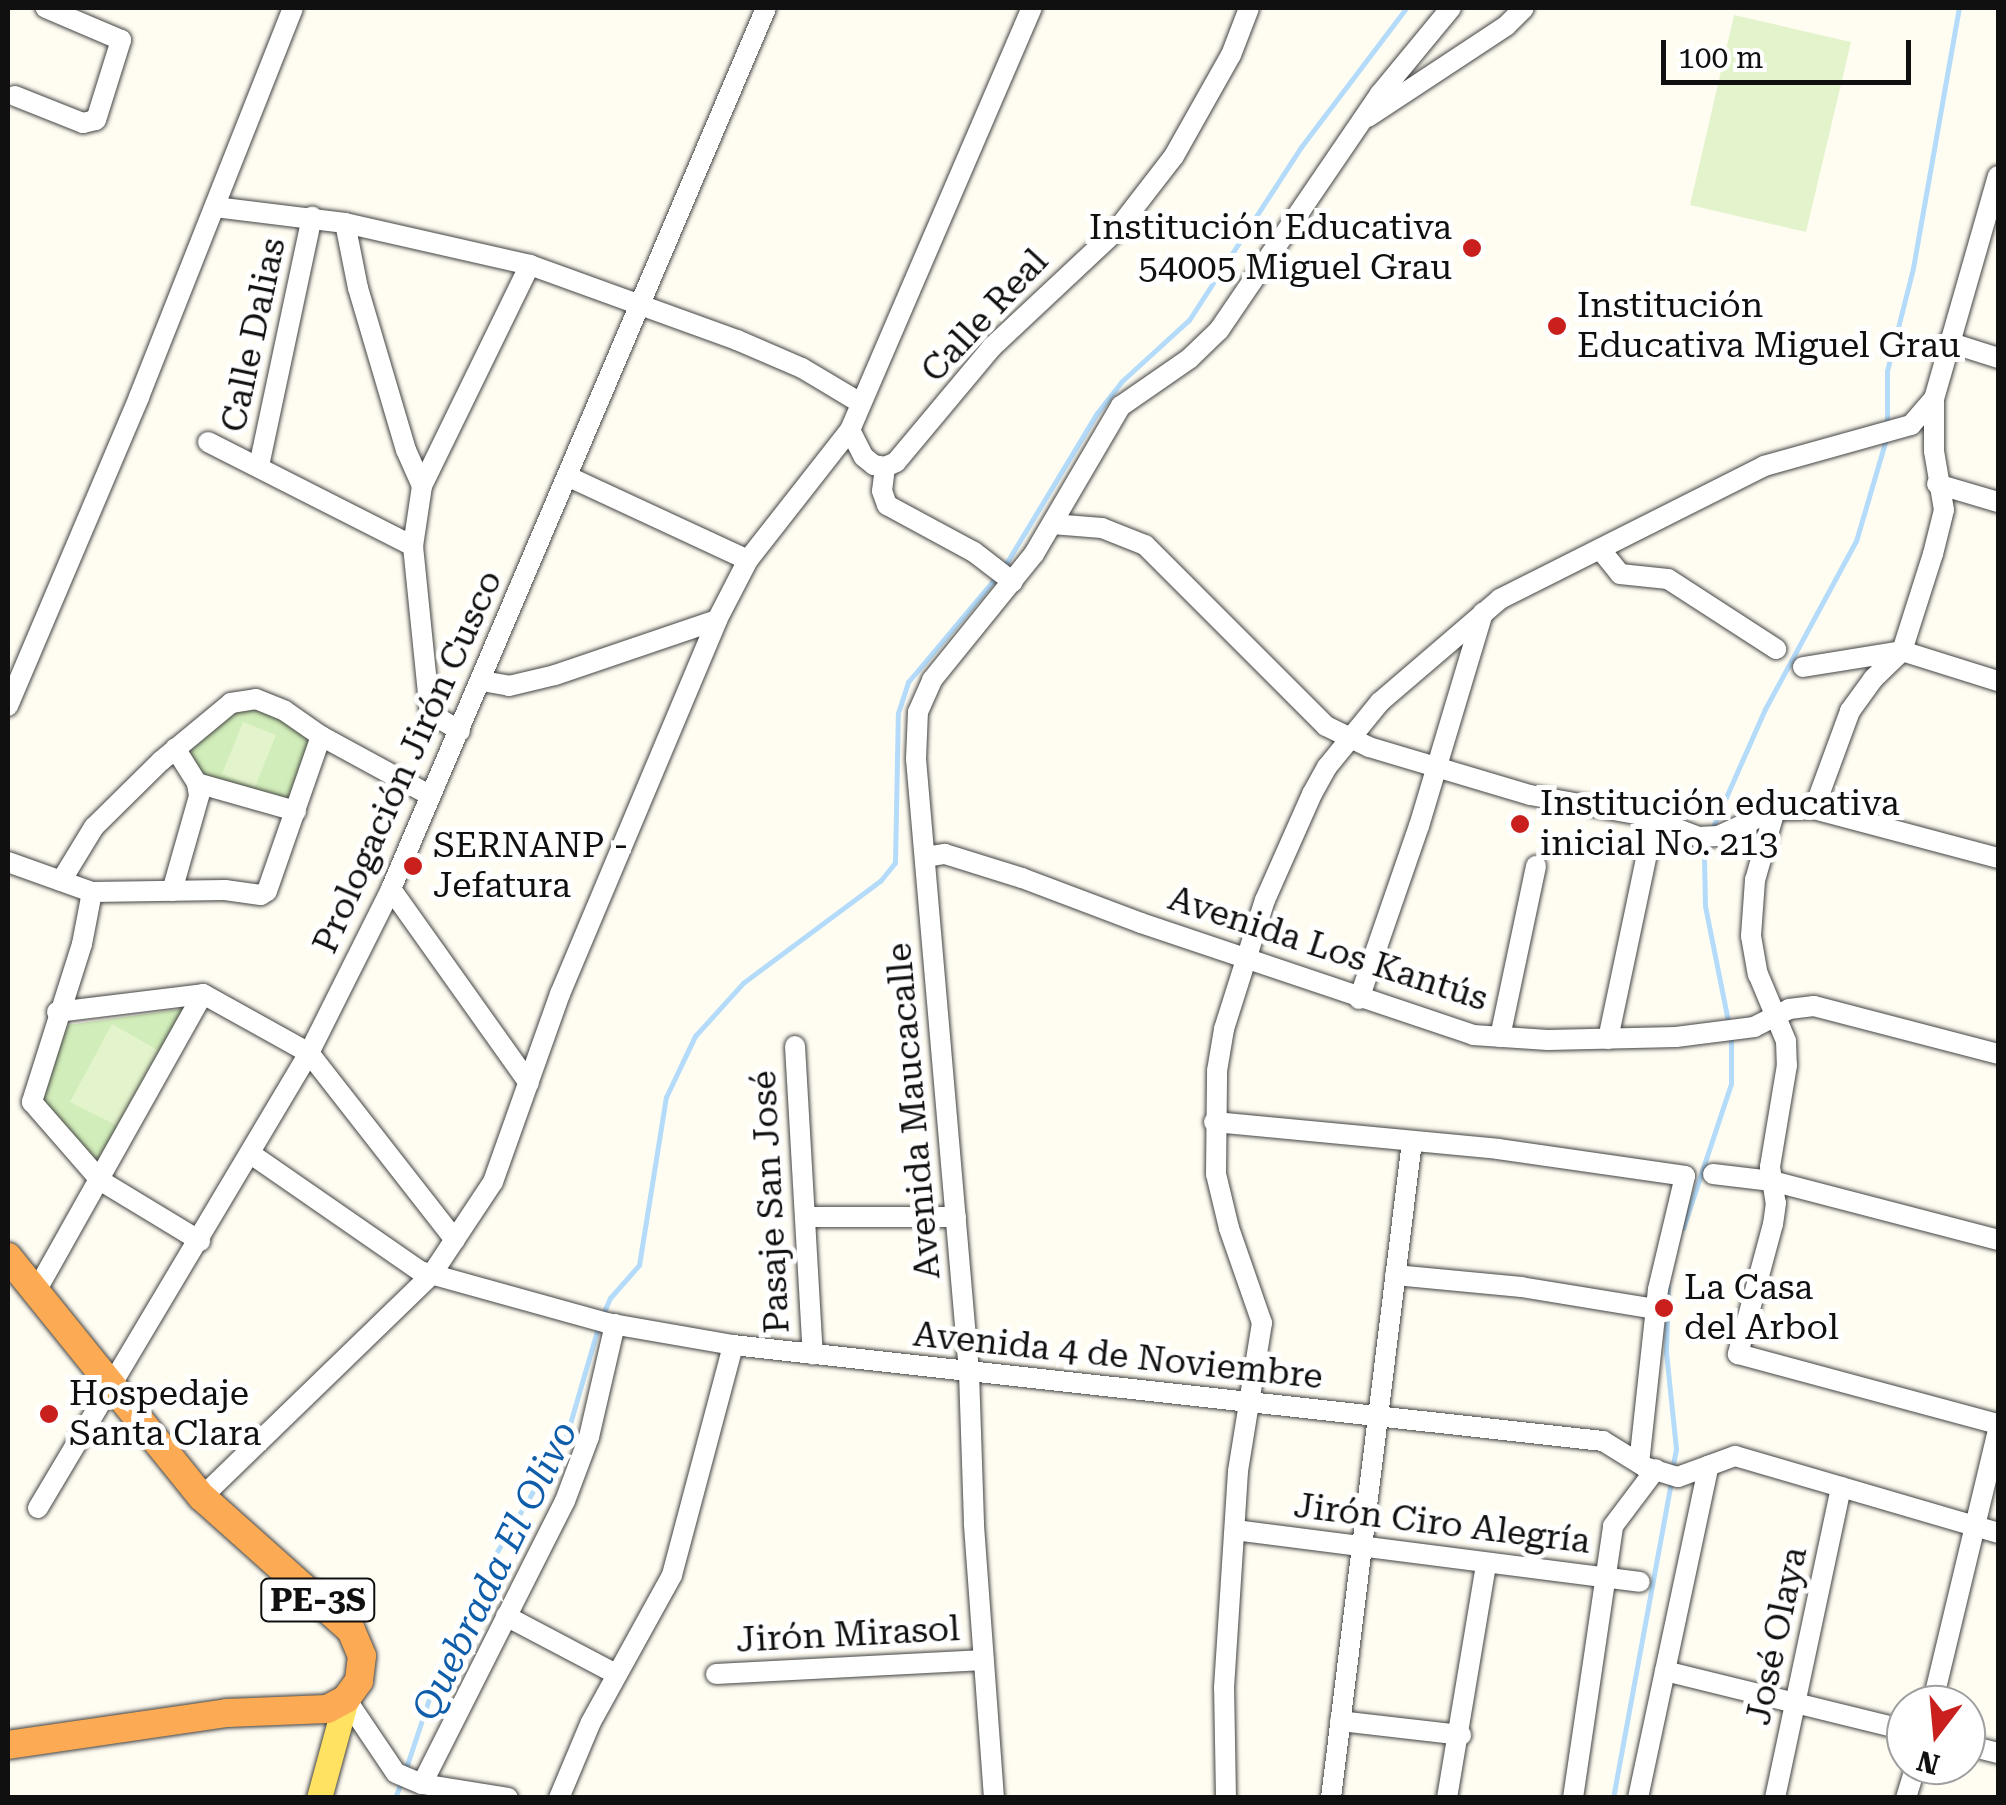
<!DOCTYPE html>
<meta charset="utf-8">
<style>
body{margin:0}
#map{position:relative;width:2006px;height:1805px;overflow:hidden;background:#fffdf2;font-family:"Roboto Serif",serif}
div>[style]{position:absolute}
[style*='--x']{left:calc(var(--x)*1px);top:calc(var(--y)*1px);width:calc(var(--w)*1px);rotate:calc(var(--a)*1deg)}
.green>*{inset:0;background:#d1edb9}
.pitch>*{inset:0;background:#e3f3cb}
.stream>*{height:5px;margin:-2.5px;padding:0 2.5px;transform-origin:2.5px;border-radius:2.5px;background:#b4dcfa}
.roads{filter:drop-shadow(0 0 2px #434343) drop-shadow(0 0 2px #434343)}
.minor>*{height:20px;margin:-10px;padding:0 10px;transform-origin:10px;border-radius:10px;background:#fff}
.major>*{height:25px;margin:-12.5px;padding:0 12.5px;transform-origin:12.5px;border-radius:12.5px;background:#ffe262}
.highway>*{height:28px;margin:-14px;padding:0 14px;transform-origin:14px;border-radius:14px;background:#fcaa53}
.dots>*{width:28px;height:28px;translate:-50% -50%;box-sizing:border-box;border:5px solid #fff;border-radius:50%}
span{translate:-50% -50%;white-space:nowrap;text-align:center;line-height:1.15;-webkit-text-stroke:10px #fff;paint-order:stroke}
.shield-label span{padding:2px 8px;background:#fff;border:2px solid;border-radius:8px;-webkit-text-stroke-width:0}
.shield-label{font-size:32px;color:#101010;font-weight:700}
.poi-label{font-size:35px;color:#101010}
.right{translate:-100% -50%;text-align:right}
.left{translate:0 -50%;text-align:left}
.street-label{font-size:35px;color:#101010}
.water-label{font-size:38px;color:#105eaa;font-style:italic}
.frame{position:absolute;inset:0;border:10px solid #101010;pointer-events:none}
.north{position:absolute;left:1886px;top:1685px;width:100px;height:100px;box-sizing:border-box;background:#fff;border:2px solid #9f9f9f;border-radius:50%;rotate:196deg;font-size:28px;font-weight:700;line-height:40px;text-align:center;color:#101010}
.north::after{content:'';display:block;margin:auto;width:35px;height:45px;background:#c9201e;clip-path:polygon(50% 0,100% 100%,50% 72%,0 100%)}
.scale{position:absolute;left:1661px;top:40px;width:250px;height:45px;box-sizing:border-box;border:5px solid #101010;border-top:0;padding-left:12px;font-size:30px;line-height:35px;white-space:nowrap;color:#101010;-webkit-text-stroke:8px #fff;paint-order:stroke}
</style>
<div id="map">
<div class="green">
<i style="clip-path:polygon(258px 704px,310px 740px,292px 796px,283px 802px,207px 781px,189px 752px,220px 716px)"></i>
<i style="clip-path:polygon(182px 1009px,184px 1021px,96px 1170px,34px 1102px,68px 1025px)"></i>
</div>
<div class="pitch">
<i style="clip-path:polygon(1734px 15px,1851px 42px,1806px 232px,1690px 205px)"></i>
<i style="clip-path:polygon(243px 722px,276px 735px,255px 787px,222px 774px)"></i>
<i style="clip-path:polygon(112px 1024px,161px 1052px,118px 1126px,70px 1102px)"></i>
</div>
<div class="stream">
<i style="--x:1887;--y:423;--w:52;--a:-90"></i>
<i style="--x:1887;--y:371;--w:106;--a:-75.8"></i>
<i style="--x:1913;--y:268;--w:264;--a:-80"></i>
<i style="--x:1004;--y:567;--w:180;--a:-58.9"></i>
<i style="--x:1097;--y:413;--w:39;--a:-52"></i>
<i style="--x:1121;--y:382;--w:92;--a:-42.4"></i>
<i style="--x:1189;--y:320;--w:206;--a:-57.1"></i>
<i style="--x:1301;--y:147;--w:174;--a:-52.9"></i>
<i style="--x:1712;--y:829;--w:131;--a:-66.2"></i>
<i style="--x:1765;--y:709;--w:191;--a:-61.6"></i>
<i style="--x:1856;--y:541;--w:106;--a:-73.6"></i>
<i style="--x:1709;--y:840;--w:19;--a:106"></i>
<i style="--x:1704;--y:858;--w:48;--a:88.8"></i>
<i style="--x:1705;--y:906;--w:122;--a:78.7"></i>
<i style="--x:1683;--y:1228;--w:152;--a:-71.6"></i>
<i style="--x:1731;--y:1084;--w:47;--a:-90"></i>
<i style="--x:1668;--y:1287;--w:65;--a:91.8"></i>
<i style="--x:1666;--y:1352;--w:98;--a:84.1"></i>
<i style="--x:1676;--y:1449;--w:21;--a:101"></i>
<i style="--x:602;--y:1316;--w:20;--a:-66"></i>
<i style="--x:610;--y:1298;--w:44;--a:-48.7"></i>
<i style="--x:639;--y:1265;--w:170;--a:-80.9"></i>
<i style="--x:666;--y:1097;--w:68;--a:-64.6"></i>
<i style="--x:695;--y:1036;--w:72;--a:-47.8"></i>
<i style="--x:743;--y:983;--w:172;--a:-36.7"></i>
<i style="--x:881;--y:880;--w:22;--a:-51"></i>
<i style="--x:895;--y:863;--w:150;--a:-88.9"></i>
<i style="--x:898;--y:713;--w:33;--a:-72"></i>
<i style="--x:908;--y:682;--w:138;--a:-50"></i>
<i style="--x:405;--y:1771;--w:89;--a:-71.6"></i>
<i style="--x:433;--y:1687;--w:81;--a:-58.1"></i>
<i style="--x:476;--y:1618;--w:66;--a:-73.2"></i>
<i style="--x:495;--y:1555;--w:141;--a:-59.2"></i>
<i style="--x:567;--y:1434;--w:111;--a:-73.8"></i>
<i style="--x:395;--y:1798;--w:17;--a:-69"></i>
<i style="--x:1613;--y:1798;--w:322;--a:-79.6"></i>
</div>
<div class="roads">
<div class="minor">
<i style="--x:15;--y:96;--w:73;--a:21.7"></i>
<i style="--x:83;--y:123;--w:13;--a:-13"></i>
<i style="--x:96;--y:120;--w:84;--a:-72.6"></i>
<i style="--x:121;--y:40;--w:82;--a:-156.9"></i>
<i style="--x:1368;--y:117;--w:165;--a:-33.4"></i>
<i style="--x:1506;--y:26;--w:25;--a:-45"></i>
<i style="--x:215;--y:207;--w:131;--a:7"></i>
<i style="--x:345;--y:223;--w:190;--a:12.8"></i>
<i style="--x:530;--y:265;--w:220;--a:19.9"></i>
<i style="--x:737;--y:340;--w:71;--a:23.3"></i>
<i style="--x:802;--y:368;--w:66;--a:30.8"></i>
<i style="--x:345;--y:223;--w:66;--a:78.7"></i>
<i style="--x:358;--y:288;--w:169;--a:73.5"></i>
<i style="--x:406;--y:450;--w:39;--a:66"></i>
<i style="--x:422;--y:486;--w:61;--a:98.5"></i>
<i style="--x:413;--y:546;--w:168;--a:84.2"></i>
<i style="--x:430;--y:713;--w:35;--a:31"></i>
<i style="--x:1948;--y:342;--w:52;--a:17.7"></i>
<i style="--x:850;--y:430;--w:30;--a:63"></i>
<i style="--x:864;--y:457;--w:13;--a:39"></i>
<i style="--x:874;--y:465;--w:11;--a:10"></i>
<i style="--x:885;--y:467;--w:12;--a:-24"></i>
<i style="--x:896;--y:462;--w:150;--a:-50.1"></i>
<i style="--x:992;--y:347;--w:170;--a:-43.1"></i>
<i style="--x:1116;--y:231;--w:95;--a:-52.3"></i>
<i style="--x:1174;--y:156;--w:116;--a:-60.6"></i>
<i style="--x:1231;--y:55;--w:50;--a:-69"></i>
<i style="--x:208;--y:442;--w:230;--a:26.9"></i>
<i style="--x:259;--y:466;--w:255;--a:-78"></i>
<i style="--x:885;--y:467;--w:24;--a:97"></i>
<i style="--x:882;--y:491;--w:15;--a:70"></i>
<i style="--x:887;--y:505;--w:99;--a:28.4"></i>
<i style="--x:974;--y:552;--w:49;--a:37.6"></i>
<i style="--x:569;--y:477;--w:197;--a:24.9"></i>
<i style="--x:1937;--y:484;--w:64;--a:16.4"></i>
<i style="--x:422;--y:486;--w:246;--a:-64"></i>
<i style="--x:1052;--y:524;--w:50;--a:4.6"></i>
<i style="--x:1102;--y:528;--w:46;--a:21.6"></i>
<i style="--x:1145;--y:545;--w:256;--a:45"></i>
<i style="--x:1326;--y:726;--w:48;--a:26"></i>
<i style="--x:1369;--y:747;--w:168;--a:16.6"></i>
<i style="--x:1530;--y:795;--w:113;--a:10.2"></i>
<i style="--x:1641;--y:815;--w:62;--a:20.8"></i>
<i style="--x:1699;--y:837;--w:19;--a:-3"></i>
<i style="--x:1718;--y:836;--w:63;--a:-24.5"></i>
<i style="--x:1775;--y:810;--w:39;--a:-1"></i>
<i style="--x:1814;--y:809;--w:190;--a:14.9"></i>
<i style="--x:1600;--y:549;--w:32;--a:51"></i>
<i style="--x:1620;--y:574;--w:48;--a:5.9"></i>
<i style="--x:1668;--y:579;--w:129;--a:32.9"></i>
<i style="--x:1803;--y:667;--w:100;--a:-9.2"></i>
<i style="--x:1902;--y:651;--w:101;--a:17.4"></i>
<i style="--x:482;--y:681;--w:27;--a:10"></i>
<i style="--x:509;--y:686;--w:47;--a:-13.4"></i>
<i style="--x:555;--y:675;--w:171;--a:-18.8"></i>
<i style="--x:8;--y:706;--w:336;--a:-67"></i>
<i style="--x:139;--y:397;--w:418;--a:-68.4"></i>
<i style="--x:197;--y:783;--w:103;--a:15.8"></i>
<i style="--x:1814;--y:809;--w:104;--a:-69.8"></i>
<i style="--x:1850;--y:711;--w:39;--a:-54"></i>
<i style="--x:1873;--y:679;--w:40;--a:-44"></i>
<i style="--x:1902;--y:651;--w:102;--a:-72.3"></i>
<i style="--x:1933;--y:554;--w:45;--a:-76"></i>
<i style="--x:1944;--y:510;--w:60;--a:-99.6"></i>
<i style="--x:1934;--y:451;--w:52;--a:-90"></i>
<i style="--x:1934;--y:399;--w:232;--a:-74"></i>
<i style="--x:1775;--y:810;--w:73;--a:105.9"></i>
<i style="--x:1755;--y:880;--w:56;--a:94.1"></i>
<i style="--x:1751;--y:936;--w:39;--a:80"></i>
<i style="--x:1758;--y:974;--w:73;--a:67.3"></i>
<i style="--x:1786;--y:1041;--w:24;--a:88"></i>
<i style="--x:1787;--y:1065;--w:103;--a:99.5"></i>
<i style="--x:1770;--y:1167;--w:36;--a:81"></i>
<i style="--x:1776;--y:1203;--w:21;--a:98"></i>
<i style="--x:1773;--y:1224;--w:135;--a:105.1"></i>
<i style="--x:1738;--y:1354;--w:269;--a:15.1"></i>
<i style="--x:925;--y:857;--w:20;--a:-9"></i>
<i style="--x:945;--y:854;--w:81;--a:17.3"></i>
<i style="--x:1022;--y:878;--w:127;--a:20.7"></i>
<i style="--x:1141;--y:923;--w:350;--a:18.6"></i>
<i style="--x:1473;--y:1035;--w:75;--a:3.8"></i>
<i style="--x:1548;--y:1040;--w:128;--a:-1.3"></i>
<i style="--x:1676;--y:1037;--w:79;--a:-7.3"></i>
<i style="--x:1754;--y:1027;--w:39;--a:-27"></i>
<i style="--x:1789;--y:1009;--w:25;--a:-7"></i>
<i style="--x:1814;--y:1006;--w:190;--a:14.6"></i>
<i style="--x:8;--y:862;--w:89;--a:19.7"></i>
<i style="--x:92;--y:892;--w:133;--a:-0.9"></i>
<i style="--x:225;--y:890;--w:36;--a:8"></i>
<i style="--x:261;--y:895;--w:7;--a:-34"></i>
<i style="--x:267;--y:891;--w:164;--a:-70.8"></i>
<i style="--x:61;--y:881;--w:63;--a:-58.6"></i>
<i style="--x:94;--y:827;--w:94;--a:-44.6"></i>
<i style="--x:161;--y:761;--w:91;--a:-39.6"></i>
<i style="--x:231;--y:703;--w:25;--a:-9"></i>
<i style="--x:256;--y:699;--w:31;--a:22"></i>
<i style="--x:285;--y:711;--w:44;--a:34.8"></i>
<i style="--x:321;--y:736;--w:125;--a:28.6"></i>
<i style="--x:391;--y:889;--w:238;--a:54.6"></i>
<i style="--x:172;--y:891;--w:99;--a:-74.1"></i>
<i style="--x:199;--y:796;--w:13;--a:-99"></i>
<i style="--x:197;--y:783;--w:41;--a:-122.2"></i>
<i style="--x:92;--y:892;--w:53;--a:100.9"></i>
<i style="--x:82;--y:944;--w:166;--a:107.6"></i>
<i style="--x:32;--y:1102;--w:105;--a:48.9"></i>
<i style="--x:101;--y:1181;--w:116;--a:31.2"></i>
<i style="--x:1359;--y:999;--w:183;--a:-70.9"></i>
<i style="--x:1419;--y:826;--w:223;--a:-73.3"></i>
<i style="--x:57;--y:1012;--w:147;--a:-7"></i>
<i style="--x:203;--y:994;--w:121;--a:29.1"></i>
<i style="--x:309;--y:1053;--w:237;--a:52"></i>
<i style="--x:1500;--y:1037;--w:175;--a:-78.1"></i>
<i style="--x:1608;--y:1039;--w:223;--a:-78.1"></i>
<i style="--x:795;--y:1046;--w:309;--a:86.7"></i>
<i style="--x:1214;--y:1122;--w:285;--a:5.4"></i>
<i style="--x:1498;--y:1149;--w:189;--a:8.2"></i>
<i style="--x:1685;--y:1176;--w:116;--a:103.4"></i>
<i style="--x:1658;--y:1289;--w:175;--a:96.2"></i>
<i style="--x:251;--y:1154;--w:206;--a:34.7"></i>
<i style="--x:420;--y:1271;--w:194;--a:15.5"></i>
<i style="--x:607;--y:1323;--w:128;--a:9.9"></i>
<i style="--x:733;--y:1345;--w:875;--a:6.3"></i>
<i style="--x:1603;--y:1441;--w:49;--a:31.8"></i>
<i style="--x:1645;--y:1467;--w:34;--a:17"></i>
<i style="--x:1678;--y:1477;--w:61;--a:-20.2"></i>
<i style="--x:1735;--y:1456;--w:274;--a:16.3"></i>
<i style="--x:1713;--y:1174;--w:59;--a:6.8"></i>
<i style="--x:1772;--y:1181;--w:234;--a:14.6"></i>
<i style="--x:805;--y:1217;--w:151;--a:0"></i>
<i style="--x:1395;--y:1275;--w:127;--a:5.4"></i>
<i style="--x:1521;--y:1287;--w:137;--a:9.3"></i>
<i style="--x:34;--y:1295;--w:345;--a:-60.7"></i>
<i style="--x:202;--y:1497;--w:320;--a:-44.1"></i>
<i style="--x:432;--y:1274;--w:110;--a:-56.5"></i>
<i style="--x:493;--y:1182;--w:200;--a:-70.4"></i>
<i style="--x:560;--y:994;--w:406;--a:-67.2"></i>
<i style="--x:717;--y:620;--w:68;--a:-62.7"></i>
<i style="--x:748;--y:560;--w:165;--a:-51.9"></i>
<i style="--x:850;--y:430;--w:460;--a:-66.7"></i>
<i style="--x:38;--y:1508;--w:530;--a:-59.22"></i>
<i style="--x:309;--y:1053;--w:183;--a:-63.4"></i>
<i style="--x:391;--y:889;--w:957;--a:-66.94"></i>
<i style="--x:1235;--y:1530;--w:408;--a:7.3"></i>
<i style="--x:506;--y:1616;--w:124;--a:27.8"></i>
<i style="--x:1665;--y:1671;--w:248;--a:13.8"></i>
<i style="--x:716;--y:1674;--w:268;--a:-3"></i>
<i style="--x:346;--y:1699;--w:89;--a:56"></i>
<i style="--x:396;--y:1773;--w:28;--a:23"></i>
<i style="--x:422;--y:1784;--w:87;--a:9.2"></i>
<i style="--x:1932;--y:1705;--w:282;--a:-76.5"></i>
<i style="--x:1340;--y:1721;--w:122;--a:6.6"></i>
<i style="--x:1966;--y:1745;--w:33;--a:14"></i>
<i style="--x:422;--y:1784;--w:317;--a:-63.2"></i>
<i style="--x:565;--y:1501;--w:68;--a:-69.4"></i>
<i style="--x:589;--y:1437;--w:116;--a:-77"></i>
<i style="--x:559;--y:1798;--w:82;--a:-67.2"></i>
<i style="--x:591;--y:1722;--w:168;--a:-61.1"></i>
<i style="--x:672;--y:1575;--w:238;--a:-75.1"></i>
<i style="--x:994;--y:1798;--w:276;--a:-94.2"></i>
<i style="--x:974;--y:1523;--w:151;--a:-91.9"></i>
<i style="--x:969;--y:1372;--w:615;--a:-94.94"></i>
<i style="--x:916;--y:759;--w:47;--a:-87.6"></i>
<i style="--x:918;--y:712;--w:35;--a:-66"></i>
<i style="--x:932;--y:680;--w:162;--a:-51"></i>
<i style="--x:1034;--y:554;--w:172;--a:-59.6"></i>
<i style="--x:1121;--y:406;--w:83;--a:-34.7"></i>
<i style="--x:1189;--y:359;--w:42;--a:-44"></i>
<i style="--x:1219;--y:330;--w:286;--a:-55.7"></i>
<i style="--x:1380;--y:94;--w:112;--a:-50.5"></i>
<i style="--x:1226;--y:1798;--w:110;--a:-91"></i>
<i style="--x:1224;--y:1688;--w:217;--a:-86.3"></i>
<i style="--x:1238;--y:1471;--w:150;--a:-80.8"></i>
<i style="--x:1262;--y:1323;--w:101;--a:-109.2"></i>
<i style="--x:1229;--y:1228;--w:56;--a:-103.5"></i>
<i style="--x:1216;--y:1174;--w:103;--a:-89.4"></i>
<i style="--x:1217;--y:1071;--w:43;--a:-80.5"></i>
<i style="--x:1224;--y:1029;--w:135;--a:-72.4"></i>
<i style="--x:1265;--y:900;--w:116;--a:-66.1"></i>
<i style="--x:1312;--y:794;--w:31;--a:-61"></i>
<i style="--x:1327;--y:767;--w:84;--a:-50.8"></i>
<i style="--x:1380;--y:702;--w:158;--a:-40.6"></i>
<i style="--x:1500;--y:599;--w:296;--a:-26.7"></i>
<i style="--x:1764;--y:466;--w:153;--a:-15.6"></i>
<i style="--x:1911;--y:425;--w:35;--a:-49"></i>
<i style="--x:1331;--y:1798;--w:662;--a:-82.97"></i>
<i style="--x:1447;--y:1798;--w:236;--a:-80.5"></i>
<i style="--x:1573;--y:1798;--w:275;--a:-81.6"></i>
<i style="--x:1613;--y:1526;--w:71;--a:-53"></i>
<i style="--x:1638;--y:1798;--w:340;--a:-78"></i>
<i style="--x:1775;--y:1798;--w:318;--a:-78"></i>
<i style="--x:1906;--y:1798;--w:34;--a:-73"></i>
</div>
<div class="major">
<i style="--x:319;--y:1798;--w:103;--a:-74.7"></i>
</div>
<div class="highway">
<i style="--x:8;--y:1257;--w:309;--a:51.1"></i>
<i style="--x:202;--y:1497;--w:200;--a:41.8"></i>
<i style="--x:351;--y:1630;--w:28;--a:67"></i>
<i style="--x:362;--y:1656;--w:25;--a:97"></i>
<i style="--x:359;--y:1681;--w:22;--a:126"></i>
<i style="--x:346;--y:1699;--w:21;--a:152"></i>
<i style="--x:327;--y:1709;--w:100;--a:177.7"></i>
<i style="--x:227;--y:1713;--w:221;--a:171.7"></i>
</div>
</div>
<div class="dots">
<i style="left:1472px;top:248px;background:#c9201e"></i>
<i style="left:1557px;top:326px;background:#c9201e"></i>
<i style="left:1520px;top:824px;background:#c9201e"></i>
<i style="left:413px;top:866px;background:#c9201e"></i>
<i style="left:1664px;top:1308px;background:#c9201e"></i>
<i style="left:49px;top:1414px;background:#c9201e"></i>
</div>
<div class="shield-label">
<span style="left:318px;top:1600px">PE-3S</span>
</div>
<div class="poi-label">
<span class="right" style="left:1452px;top:248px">Institución Educativa<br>54005 Miguel Grau</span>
<span class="left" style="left:1577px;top:326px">Institución<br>Educativa Miguel Grau</span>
<span class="left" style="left:1540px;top:824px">Institución educativa<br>inicial No. 213</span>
<span class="left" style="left:433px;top:866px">SERNANP -<br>Jefatura</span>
<span class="left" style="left:1684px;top:1308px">La Casa<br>del Arbol</span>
<span class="left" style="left:69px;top:1414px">Hospedaje<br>Santa Clara</span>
</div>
<div class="street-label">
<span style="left:985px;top:316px;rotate:-47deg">Calle Real</span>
<span style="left:254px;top:335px;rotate:-78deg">Calle Dalias</span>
<span style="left:408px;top:762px;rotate:-66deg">Prologación Jirón Cusco</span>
<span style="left:1328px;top:949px;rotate:18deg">Avenida Los Kantús</span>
<span style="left:914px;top:1111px;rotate:-95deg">Avenida Maucacalle</span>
<span style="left:771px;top:1202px;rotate:-93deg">Pasaje San José</span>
<span style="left:1118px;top:1356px;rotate:6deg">Avenida 4 de Noviembre</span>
<span style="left:1442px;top:1524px;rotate:7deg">Jirón Ciro Alegría</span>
<span style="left:848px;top:1635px;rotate:-3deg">Jirón Mirasol</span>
<span style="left:1777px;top:1636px;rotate:-78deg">José Olaya</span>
</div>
<div class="water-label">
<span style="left:495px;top:1571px;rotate:-64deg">Quebrada El Olivo</span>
</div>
<div class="frame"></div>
<div class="north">N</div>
<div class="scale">100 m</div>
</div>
